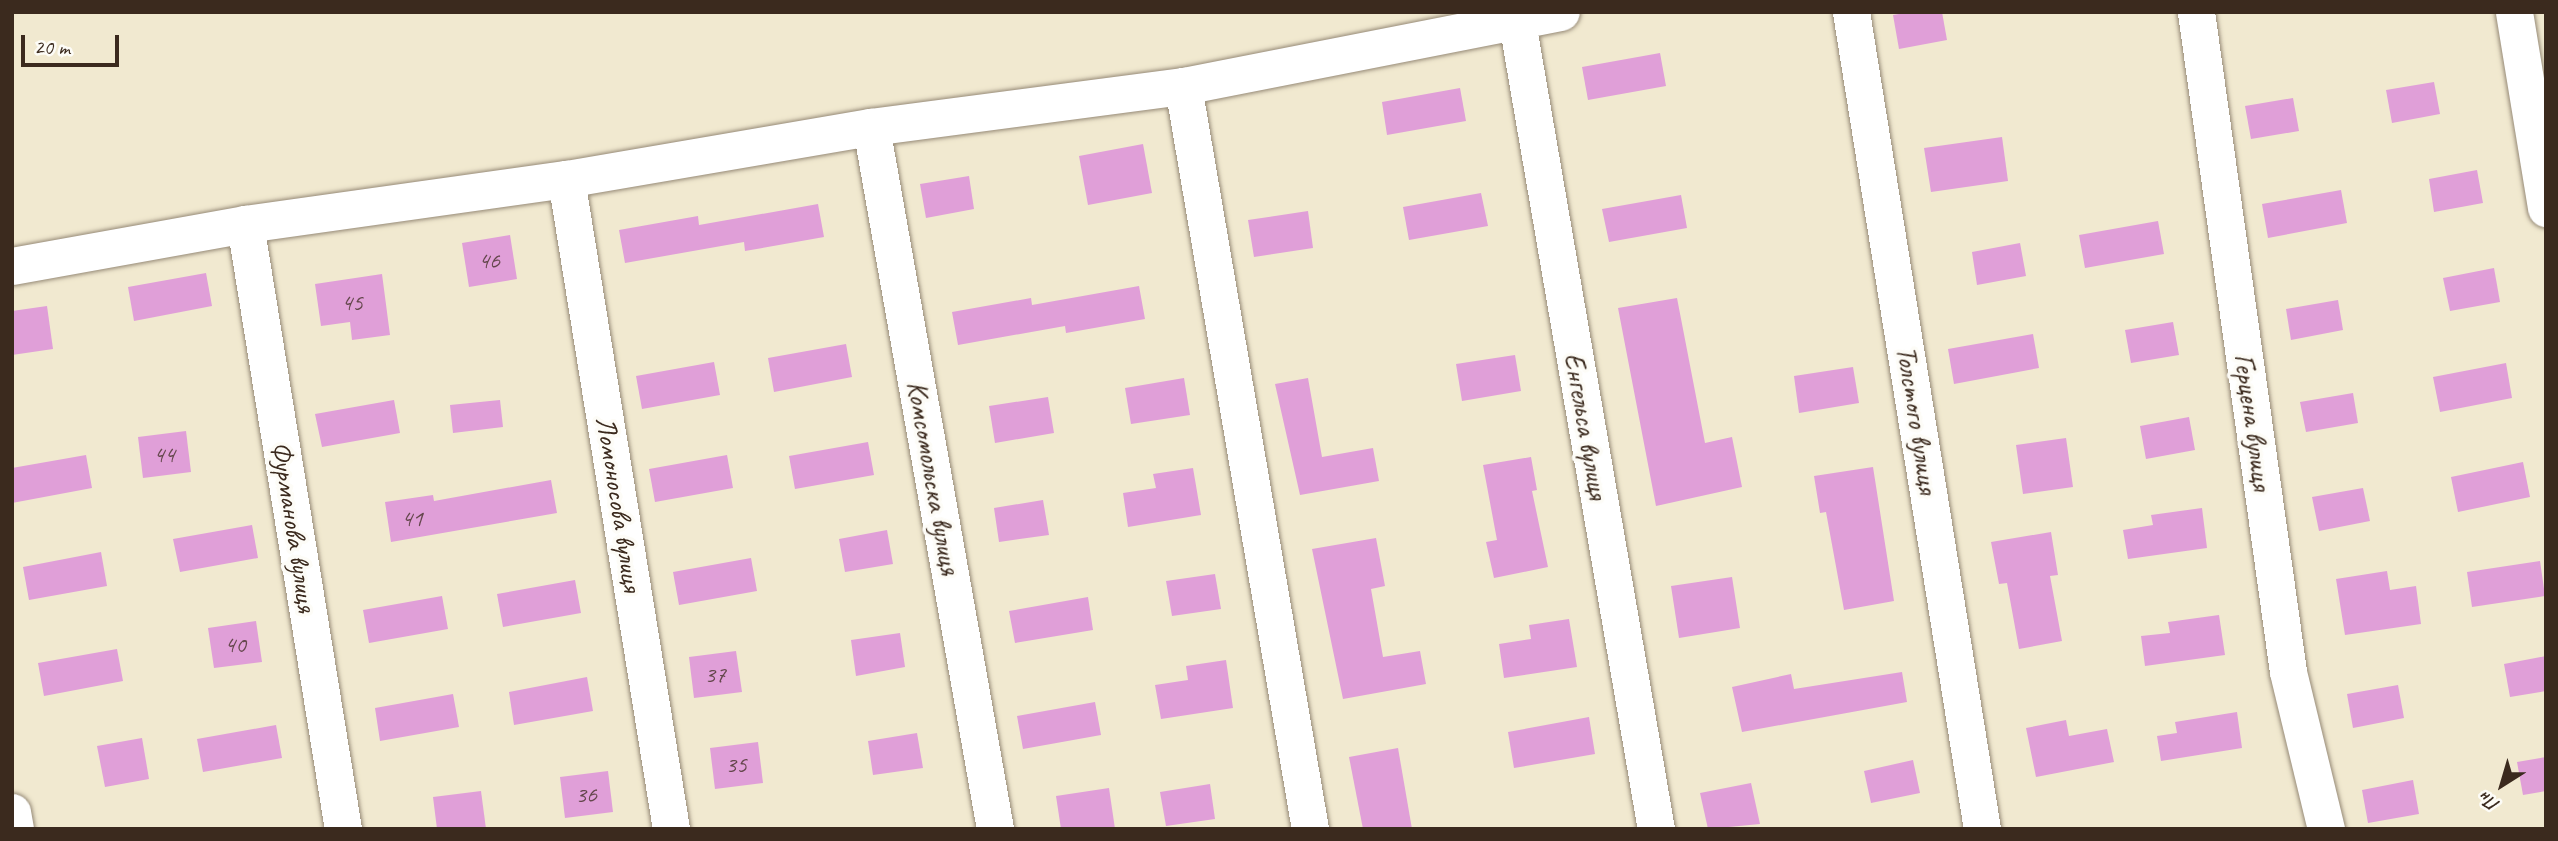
<!DOCTYPE html>
<meta charset="utf-8">
<style>
body{margin:0}
#map{position:relative;width:2558px;height:841px;overflow:hidden;background:#f1e9d0;font-family:Caveat,sans-serif}
div>[style]{position:absolute}
[style*='--x']{left:calc(var(--x)*1px);top:calc(var(--y)*1px);width:calc(var(--w)*1px);rotate:calc(var(--a)*1deg)}
.building>*{inset:0;background:#e09fd8}
.roads{filter:drop-shadow(0 0 2px #968a77) drop-shadow(0 0 2px #968a77)}
.minor>*{height:37px;margin:-18.5px;padding:0 18.5px;transform-origin:18.5px;border-radius:18.5px;background:#fff}
span{translate:-50% -50%;white-space:nowrap;text-align:center;line-height:1.15;-webkit-text-stroke:7px #fdfcf7;paint-order:stroke}
.number-label{font-size:24px;color:#64474c}
.number-label span{-webkit-text-stroke-width:0}
.street-label{font-size:28px;color:#3b2a1e}
.frame{position:absolute;inset:0;border:14px solid #3b2a1e;pointer-events:none}
.north{position:absolute;left:2467px;top:750px;width:70px;height:70px;-webkit-text-stroke:5px #fdfcf7;paint-order:stroke;rotate:217deg;font-size:19px;font-weight:700;line-height:28px;text-align:center;color:#3b2a1e}
.north::after{content:'';display:block;margin:auto;width:24px;height:32px;background:#3b2a1e;clip-path:polygon(50% 0,100% 100%,50% 72%,0 100%)}
.scale{position:absolute;left:21px;top:35px;width:98px;height:32px;box-sizing:border-box;border:4px solid #3b2a1e;border-top:0;padding-left:9px;font-size:21px;line-height:24px;white-space:nowrap;color:#3b2a1e;-webkit-text-stroke:5px #fdfcf7;paint-order:stroke}
</style>
<div id="map">
<div class="building">
<i style="clip-path:polygon(1911px 12px,1942px 12px,1947px 40px,1899px 49px,1893px 15px)"></i>
<i style="clip-path:polygon(1660px 53px,1666px 86px,1588px 100px,1582px 67px)"></i>
<i style="clip-path:polygon(2434px 82px,2440px 114px,2392px 123px,2386px 90px)"></i>
<i style="clip-path:polygon(1460px 88px,1466px 121px,1387px 135px,1382px 102px)"></i>
<i style="clip-path:polygon(2293px 98px,2299px 131px,2251px 139px,2245px 106px)"></i>
<i style="clip-path:polygon(2002px 137px,2008px 181px,1931px 192px,1924px 148px)"></i>
<i style="clip-path:polygon(1143px 144px,1152px 193px,1088px 205px,1079px 156px)"></i>
<i style="clip-path:polygon(2477px 170px,2483px 203px,2434px 212px,2429px 179px)"></i>
<i style="clip-path:polygon(969px 176px,974px 209px,926px 218px,920px 184px)"></i>
<i style="clip-path:polygon(2341px 190px,2347px 223px,2268px 238px,2262px 204px)"></i>
<i style="clip-path:polygon(1481px 193px,1488px 226px,1409px 240px,1403px 207px)"></i>
<i style="clip-path:polygon(1681px 195px,1687px 228px,1609px 242px,1602px 209px)"></i>
<i style="clip-path:polygon(818px 204px,824px 237px,745px 251px,744px 242px,625px 263px,619px 230px,698px 216px,699px 225px)"></i>
<i style="clip-path:polygon(1308px 211px,1313px 248px,1254px 257px,1248px 220px)"></i>
<i style="clip-path:polygon(2158px 221px,2164px 254px,2085px 268px,2079px 235px)"></i>
<i style="clip-path:polygon(510px 235px,517px 279px,469px 287px,462px 243px)"></i>
<i style="clip-path:polygon(2020px 243px,2026px 276px,1977px 285px,1972px 252px)"></i>
<i style="clip-path:polygon(2494px 268px,2500px 302px,2450px 311px,2443px 278px)"></i>
<i style="clip-path:polygon(206px 273px,212px 306px,134px 321px,128px 287px)"></i>
<i style="clip-path:polygon(382px 274px,390px 335px,352px 340px,350px 322px,321px 326px,315px 284px)"></i>
<i style="clip-path:polygon(1139px 286px,1145px 319px,1066px 333px,1065px 326px,958px 345px,952px 312px,1031px 298px,1032px 305px)"></i>
<i style="clip-path:polygon(1677px 298px,1705px 443px,1732px 437px,1742px 487px,1656px 506px,1618px 308px)"></i>
<i style="clip-path:polygon(2338px 300px,2343px 330px,2291px 340px,2286px 309px)"></i>
<i style="clip-path:polygon(47px 306px,53px 349px,12px 355px,12px 311px)"></i>
<i style="clip-path:polygon(2173px 322px,2179px 355px,2131px 363px,2125px 330px)"></i>
<i style="clip-path:polygon(2033px 334px,2039px 368px,1954px 384px,1948px 349px)"></i>
<i style="clip-path:polygon(846px 344px,852px 377px,774px 392px,768px 358px)"></i>
<i style="clip-path:polygon(1515px 355px,1521px 391px,1462px 401px,1456px 364px)"></i>
<i style="clip-path:polygon(714px 362px,720px 395px,642px 409px,636px 376px)"></i>
<i style="clip-path:polygon(2506px 363px,2512px 398px,2440px 412px,2433px 377px)"></i>
<i style="clip-path:polygon(1853px 367px,1859px 403px,1799px 413px,1794px 376px)"></i>
<i style="clip-path:polygon(1184px 378px,1190px 415px,1131px 424px,1125px 388px)"></i>
<i style="clip-path:polygon(1308px 378px,1322px 457px,1373px 448px,1379px 481px,1300px 495px,1275px 384px)"></i>
<i style="clip-path:polygon(2353px 393px,2358px 423px,2306px 432px,2300px 402px)"></i>
<i style="clip-path:polygon(1048px 397px,1054px 433px,995px 443px,989px 406px)"></i>
<i style="clip-path:polygon(394px 400px,400px 433px,322px 447px,315px 414px)"></i>
<i style="clip-path:polygon(500px 400px,503px 427px,453px 433px,450px 405px)"></i>
<i style="clip-path:polygon(2189px 417px,2195px 450px,2146px 459px,2140px 426px)"></i>
<i style="clip-path:polygon(186px 431px,191px 472px,143px 478px,138px 437px)"></i>
<i style="clip-path:polygon(2066px 438px,2073px 487px,2023px 494px,2016px 445px)"></i>
<i style="clip-path:polygon(868px 442px,874px 475px,795px 489px,789px 456px)"></i>
<i style="clip-path:polygon(86px 455px,92px 488px,12px 503px,12px 468px)"></i>
<i style="clip-path:polygon(727px 455px,733px 488px,655px 502px,649px 469px)"></i>
<i style="clip-path:polygon(1531px 457px,1537px 490px,1532px 491px,1548px 567px,1494px 578px,1486px 542px,1497px 540px,1483px 465px)"></i>
<i style="clip-path:polygon(2523px 462px,2530px 497px,2458px 512px,2451px 477px)"></i>
<i style="clip-path:polygon(1873px 467px,1894px 601px,1844px 610px,1826px 512px,1820px 513px,1814px 476px)"></i>
<i style="clip-path:polygon(1193px 468px,1201px 515px,1128px 527px,1123px 493px,1156px 488px,1153px 474px)"></i>
<i style="clip-path:polygon(551px 480px,557px 513px,391px 542px,385px 502px,433px 495px,434px 501px)"></i>
<i style="clip-path:polygon(2363px 488px,2370px 521px,2319px 531px,2312px 497px)"></i>
<i style="clip-path:polygon(1043px 500px,1049px 535px,999px 542px,994px 508px)"></i>
<i style="clip-path:polygon(2202px 508px,2207px 548px,2128px 559px,2123px 530px,2153px 525px,2151px 515px)"></i>
<i style="clip-path:polygon(252px 525px,258px 558px,180px 572px,173px 539px)"></i>
<i style="clip-path:polygon(887px 530px,893px 564px,845px 572px,839px 539px)"></i>
<i style="clip-path:polygon(2051px 532px,2058px 575px,2050px 576px,2062px 641px,2019px 649px,2007px 583px,1999px 584px,1991px 542px)"></i>
<i style="clip-path:polygon(1376px 538px,1385px 586px,1371px 589px,1383px 657px,1420px 651px,1426px 684px,1343px 699px,1312px 549px)"></i>
<i style="clip-path:polygon(101px 552px,107px 586px,29px 600px,23px 567px)"></i>
<i style="clip-path:polygon(751px 558px,757px 591px,679px 605px,673px 572px)"></i>
<i style="clip-path:polygon(2540px 561px,2545px 596px,2472px 607px,2467px 572px)"></i>
<i style="clip-path:polygon(2387px 571px,2390px 590px,2416px 586px,2421px 624px,2345px 635px,2336px 579px)"></i>
<i style="clip-path:polygon(1215px 574px,1221px 609px,1172px 616px,1166px 581px)"></i>
<i style="clip-path:polygon(1732px 577px,1740px 628px,1679px 638px,1671px 586px)"></i>
<i style="clip-path:polygon(575px 580px,581px 613px,503px 627px,497px 594px)"></i>
<i style="clip-path:polygon(442px 596px,448px 629px,369px 643px,363px 610px)"></i>
<i style="clip-path:polygon(1088px 597px,1093px 630px,1015px 643px,1009px 611px)"></i>
<i style="clip-path:polygon(2219px 615px,2225px 655px,2145px 666px,2141px 636px,2170px 633px,2168px 622px)"></i>
<i style="clip-path:polygon(1569px 619px,1577px 667px,1504px 678px,1499px 644px,1531px 639px,1529px 625px)"></i>
<i style="clip-path:polygon(256px 621px,262px 662px,214px 668px,208px 628px)"></i>
<i style="clip-path:polygon(900px 633px,905px 667px,856px 676px,851px 640px)"></i>
<i style="clip-path:polygon(117px 649px,123px 681px,44px 696px,38px 663px)"></i>
<i style="clip-path:polygon(736px 651px,742px 692px,694px 698px,689px 657px)"></i>
<i style="clip-path:polygon(2546px 656px,2546px 691px,2510px 697px,2504px 664px)"></i>
<i style="clip-path:polygon(1226px 660px,1233px 708px,1161px 719px,1155px 685px,1188px 680px,1186px 666px)"></i>
<i style="clip-path:polygon(1902px 672px,1907px 702px,1742px 732px,1732px 687px,1791px 674px,1794px 689px)"></i>
<i style="clip-path:polygon(587px 677px,593px 711px,514px 725px,509px 692px)"></i>
<i style="clip-path:polygon(2398px 685px,2404px 718px,2353px 728px,2347px 694px)"></i>
<i style="clip-path:polygon(453px 694px,459px 727px,380px 741px,375px 708px)"></i>
<i style="clip-path:polygon(1095px 702px,1101px 735px,1023px 749px,1017px 716px)"></i>
<i style="clip-path:polygon(2237px 712px,2242px 748px,2161px 761px,2157px 736px,2177px 733px,2175px 722px)"></i>
<i style="clip-path:polygon(1589px 717px,1595px 754px,1514px 768px,1508px 732px)"></i>
<i style="clip-path:polygon(2066px 720px,2069px 736px,2107px 729px,2114px 762px,2036px 777px,2026px 728px)"></i>
<i style="clip-path:polygon(276px 725px,282px 758px,203px 772px,197px 739px)"></i>
<i style="clip-path:polygon(917px 733px,923px 768px,873px 775px,868px 741px)"></i>
<i style="clip-path:polygon(142px 738px,149px 779px,105px 787px,97px 746px)"></i>
<i style="clip-path:polygon(758px 742px,763px 783px,715px 789px,710px 748px)"></i>
<i style="clip-path:polygon(1398px 748px,1412px 829px,1363px 829px,1349px 757px)"></i>
<i style="clip-path:polygon(2546px 757px,2546px 791px,2523px 795px,2517px 762px)"></i>
<i style="clip-path:polygon(1913px 760px,1920px 793px,1871px 803px,1864px 771px)"></i>
<i style="clip-path:polygon(608px 771px,613px 812px,565px 818px,560px 777px)"></i>
<i style="clip-path:polygon(2413px 780px,2419px 814px,2368px 823px,2362px 790px)"></i>
<i style="clip-path:polygon(1751px 783px,1760px 824px,1708px 829px,1700px 793px)"></i>
<i style="clip-path:polygon(1210px 784px,1215px 819px,1166px 826px,1160px 792px)"></i>
<i style="clip-path:polygon(1109px 788px,1115px 829px,1061px 829px,1056px 796px)"></i>
<i style="clip-path:polygon(481px 791px,486px 829px,437px 829px,433px 797px)"></i>
</div>
<div class="roads">
<div class="minor">
<i style="--x:1851;--y:12;--w:827;--a:80.89"></i>
<i style="--x:2196;--y:12;--w:666;--a:82.06"></i>
<i style="--x:2288;--y:672;--w:162;--a:76.4"></i>
<i style="--x:2514;--y:12;--w:199;--a:80.7"></i>
<i style="--x:1517;--y:22;--w:819;--a:80.23"></i>
<i style="--x:1183;--y:86;--w:754;--a:80.3"></i>
<i style="--x:871;--y:127;--w:713;--a:79.98"></i>
<i style="--x:566;--y:179;--w:658;--a:80.82"></i>
<i style="--x:245;--y:224;--w:613;--a:80.8"></i>
<i style="--x:12;--y:266;--w:237;--a:-10.2"></i>
<i style="--x:245;--y:224;--w:324;--a:-8"></i>
<i style="--x:566;--y:179;--w:309;--a:-9.7"></i>
<i style="--x:871;--y:127;--w:315;--a:-7.5"></i>
<i style="--x:1183;--y:86;--w:385;--a:-11.1"></i>
<i style="--x:12;--y:812;--w:17;--a:80"></i>
</div>
</div>
<div class="number-label">
<span style="left:489px;top:261px">46</span>
<span style="left:352px;top:303px">45</span>
<span style="left:164px;top:455px">44</span>
<span style="left:412px;top:519px">41</span>
<span style="left:235px;top:645px">40</span>
<span style="left:715px;top:675px">37</span>
<span style="left:736px;top:765px">35</span>
<span style="left:586px;top:795px">36</span>
</div>
<div class="street-label">
<span style="left:1917px;top:420px;rotate:81deg">Толстого вулиця</span>
<span style="left:2253px;top:422px;rotate:82deg">Герцена вулиця</span>
<span style="left:1586px;top:426px;rotate:80deg">Енгельса вулиця</span>
<span style="left:933px;top:478px;rotate:80deg">Комсомольска вулиця</span>
<span style="left:619px;top:504px;rotate:81deg">Ломоносова вулиця</span>
<span style="left:294px;top:527px;rotate:81deg">Фурманова вулиця</span>
</div>
<div class="frame"></div>
<div class="north">Пн</div>
<div class="scale">20 m</div>
</div>
